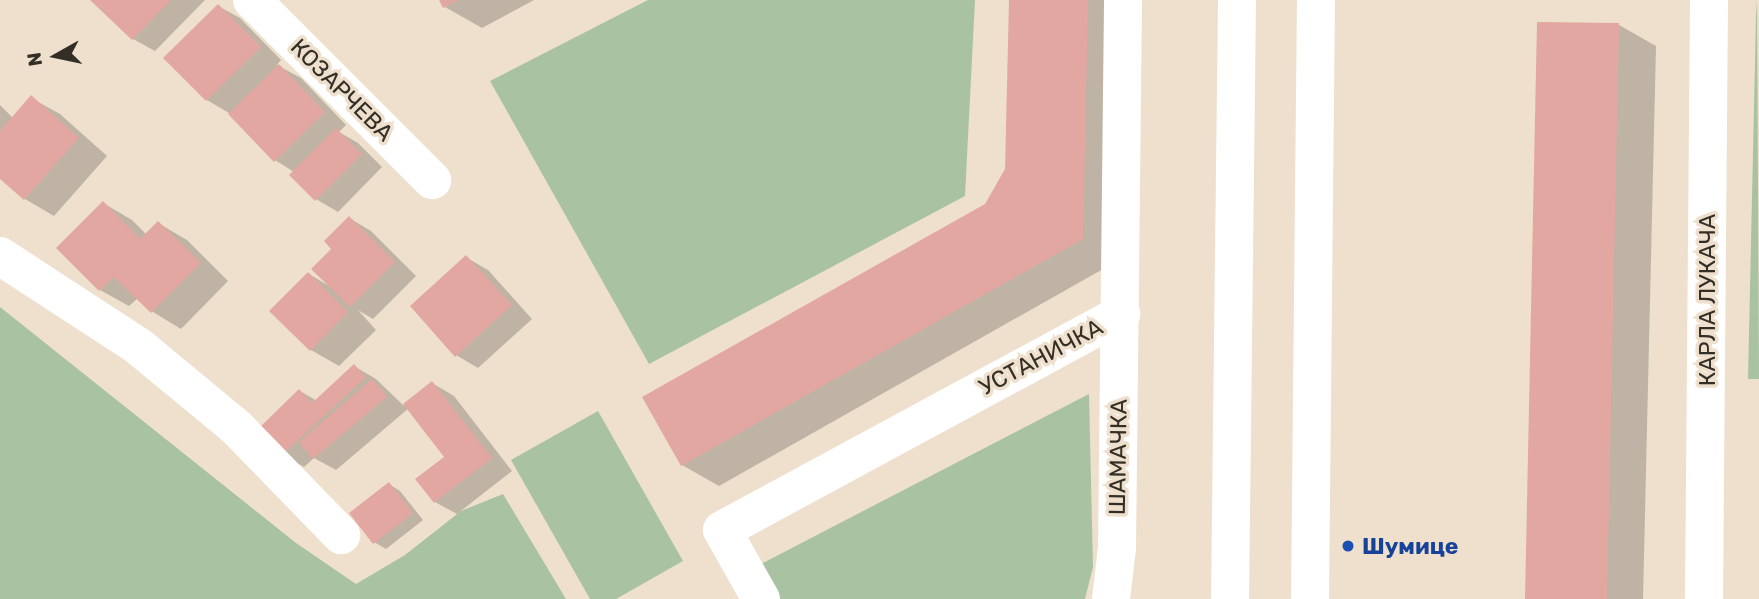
<!DOCTYPE html>
<meta charset="utf-8">
<style>
body{margin:0}
#map{position:relative;width:1759px;height:599px;overflow:hidden;background:#eee0cd;font-family:Rubik,sans-serif}
div>[style]{position:absolute}
[style*='--x']{left:calc(var(--x)*1px);top:calc(var(--y)*1px);width:calc(var(--w)*1px);rotate:calc(var(--a)*1deg)}
.green>*{inset:0;background:#a8c2a2}
.shadow>*{inset:0;background:#0003}
.building>*{inset:0;background:#e3a7a1}
.minor>*{height:38px;margin:-19px;padding:0 19px;transform-origin:19px;border-radius:19px;background:#fff}
.major>*{height:38px;margin:-19px;padding:0 19px;transform-origin:19px;border-radius:19px;background:#fff}
.dots>*{width:19px;height:19px;translate:-50% -50%;box-sizing:border-box;border:4px solid #eee0cd;border-radius:50%}
span{translate:-50% -50%;white-space:nowrap;text-align:center;line-height:1.15;-webkit-text-stroke:7px #eee0cd;paint-order:stroke}
.street-label{font-size:23px;color:#332e26}
.transit-label{font-size:23px;color:#164399;font-weight:700}
.left{translate:0 -50%;text-align:left}
.north{position:absolute;left:21px;top:21px;width:70px;height:70px;-webkit-text-stroke:5px #eee0cd;paint-order:stroke;rotate:261deg;font-size:19px;font-weight:700;line-height:28px;text-align:center;color:#332e26}
.north::after{content:'';display:block;margin:auto;width:24px;height:32px;background:#332e26;clip-path:polygon(50% 0,100% 100%,50% 72%,0 100%)}
</style>
<div id="map">
<div class="green">
<i style="clip-path:polygon(648px 0,975px 0,965px 196px,649px 364px,490px 81px)"></i>
<i style="clip-path:polygon(1757px 0,1759px 379px,1748px 379px,1756px 17px)"></i>
<i style="clip-path:polygon(0 307px,296px 543px,356px 584px,405px 555px,461px 511px,503px 494px,566px 599px,0 599px)"></i>
<i style="clip-path:polygon(1089px 394px,1093px 567px,1085px 599px,774px 599px,757px 566px)"></i>
<i style="clip-path:polygon(598px 411px,683px 561px,616px 599px,590px 599px,511px 460px)"></i>
</div>
<div class="shadow">
<i style="clip-path:polygon(93px 0,205px 0,155px 51px,133px 39px)"></i>
<i style="clip-path:polygon(441px 0,534px 0,482px 28px,445px 7px)"></i>
<i style="clip-path:polygon(1011px 0,1125px 0,1119px 260px,719px 486px,682px 465px,986px 206px,1006px 169px)"></i>
<i style="clip-path:polygon(218px 6px,240px 18px,281px 60px,277px 65px,301px 78px,346px 125px,339px 132px,358px 143px,382px 167px,338px 212px,316px 199px,294px 172px,275px 160px,229px 113px,207px 100px,166px 58px)"></i>
<i style="clip-path:polygon(1619px 25px,1656px 46px,1643px 599px,1526px 599px)"></i>
<i style="clip-path:polygon(31px 98px,60px 114px,107px 156px,54px 216px,25px 199px,0 177px,0 105px,13px 118px)"></i>
<i style="clip-path:polygon(103px 203px,132px 220px,147px 235px,158px 223px,187px 240px,228px 281px,181px 329px,153px 312px,138px 298px,129px 306px,100px 290px)"></i>
<i style="clip-path:polygon(349px 218px,371px 231px,416px 276px,373px 319px,358px 310px,376px 330px,339px 366px,311px 350px,309px 274px,329px 286px,334px 249px)"></i>
<i style="clip-path:polygon(467px 258px,488px 270px,532px 319px,478px 368px,456px 355px)"></i>
<i style="clip-path:polygon(354px 366px,376px 379px,404px 406px,432px 383px,454px 396px,512px 471px,457px 514px,435px 502px,447px 457px,409px 408px,336px 470px,314px 458px,304px 467px,282px 455px,300px 391px,317px 401px)"></i>
<i style="clip-path:polygon(389px 484px,400px 491px,423px 520px,386px 549px,374px 542px)"></i>
</div>
<div class="building">
<i style="clip-path:polygon(90px 0,171px 0,132px 40px)"></i>
<i style="clip-path:polygon(439px 0,459px 0,443px 8px)"></i>
<i style="clip-path:polygon(1009px 0,1088px 0,1083px 239px,681px 466px,642px 397px,985px 204px,1005px 169px)"></i>
<i style="clip-path:polygon(218px 4px,261px 47px,206px 101px,163px 58px)"></i>
<i style="clip-path:polygon(1537px 22px,1619px 23px,1607px 599px,1525px 599px)"></i>
<i style="clip-path:polygon(279px 64px,325px 112px,274px 162px,228px 114px)"></i>
<i style="clip-path:polygon(31px 95px,79px 138px,24px 200px,0 179px,0 131px)"></i>
<i style="clip-path:polygon(336px 128px,362px 154px,315px 201px,289px 175px)"></i>
<i style="clip-path:polygon(103px 201px,140px 239px,158px 221px,201px 263px,151px 313px,114px 277px,99px 291px,56px 248px)"></i>
<i style="clip-path:polygon(349px 216px,395px 262px,350px 307px,311px 269px,331px 249px,324px 241px)"></i>
<i style="clip-path:polygon(466px 255px,512px 305px,455px 357px,410px 306px)"></i>
<i style="clip-path:polygon(308px 272px,348px 312px,310px 351px,269px 311px)"></i>
<i style="clip-path:polygon(354px 364px,366px 377px,281px 456px,257px 430px,299px 389px,312px 403px)"></i>
<i style="clip-path:polygon(372px 379px,387px 397px,313px 459px,299px 442px)"></i>
<i style="clip-path:polygon(432px 381px,492px 458px,434px 503px,415px 479px,444px 457px,403px 404px)"></i>
<i style="clip-path:polygon(389px 482px,413px 513px,373px 544px,349px 513px)"></i>
</div>
<div class="minor">
<i style="--x:252;--y:0;--w:255;--a:45"></i>
<i style="--x:0;--y:256;--w:165;--a:33.1"></i>
<i style="--x:138;--y:346;--w:127;--a:39.6"></i>
<i style="--x:236;--y:427;--w:151;--a:45.8"></i>
<i style="--x:761;--y:599;--w:79;--a:-119.5"></i>
<i style="--x:722;--y:530;--w:454;--a:-28.4"></i>
<i style="--x:1111;--y:599;--w:51;--a:-83.3"></i>
<i style="--x:1117;--y:548;--w:548;--a:-89.37"></i>
<i style="--x:1704;--y:599;--w:599;--a:-89.52"></i>
</div>
<div class="major">
<i style="--x:1230;--y:599;--w:599;--a:-89.33"></i>
<i style="--x:1310;--y:599;--w:599;--a:-89.43"></i>
</div>
<div class="dots">
<i style="left:1348px;top:546px;background:#1a4fb4"></i>
</div>
<div class="street-label">
<span style="left:342px;top:90px;rotate:45deg">КОЗАРЧЕВА</span>
<span style="left:1707px;top:300px;rotate:-90deg">КАРЛА ЛУКАЧА</span>
<span style="left:1041px;top:357px;rotate:-28deg">УСТАНИЧКА</span>
<span style="left:1118px;top:457px;rotate:-89deg">ШАМАЧКА</span>
</div>
<div class="transit-label">
<span class="left" style="left:1362px;top:546px">Шумице</span>
</div>
<div class="north">N</div>
</div>
